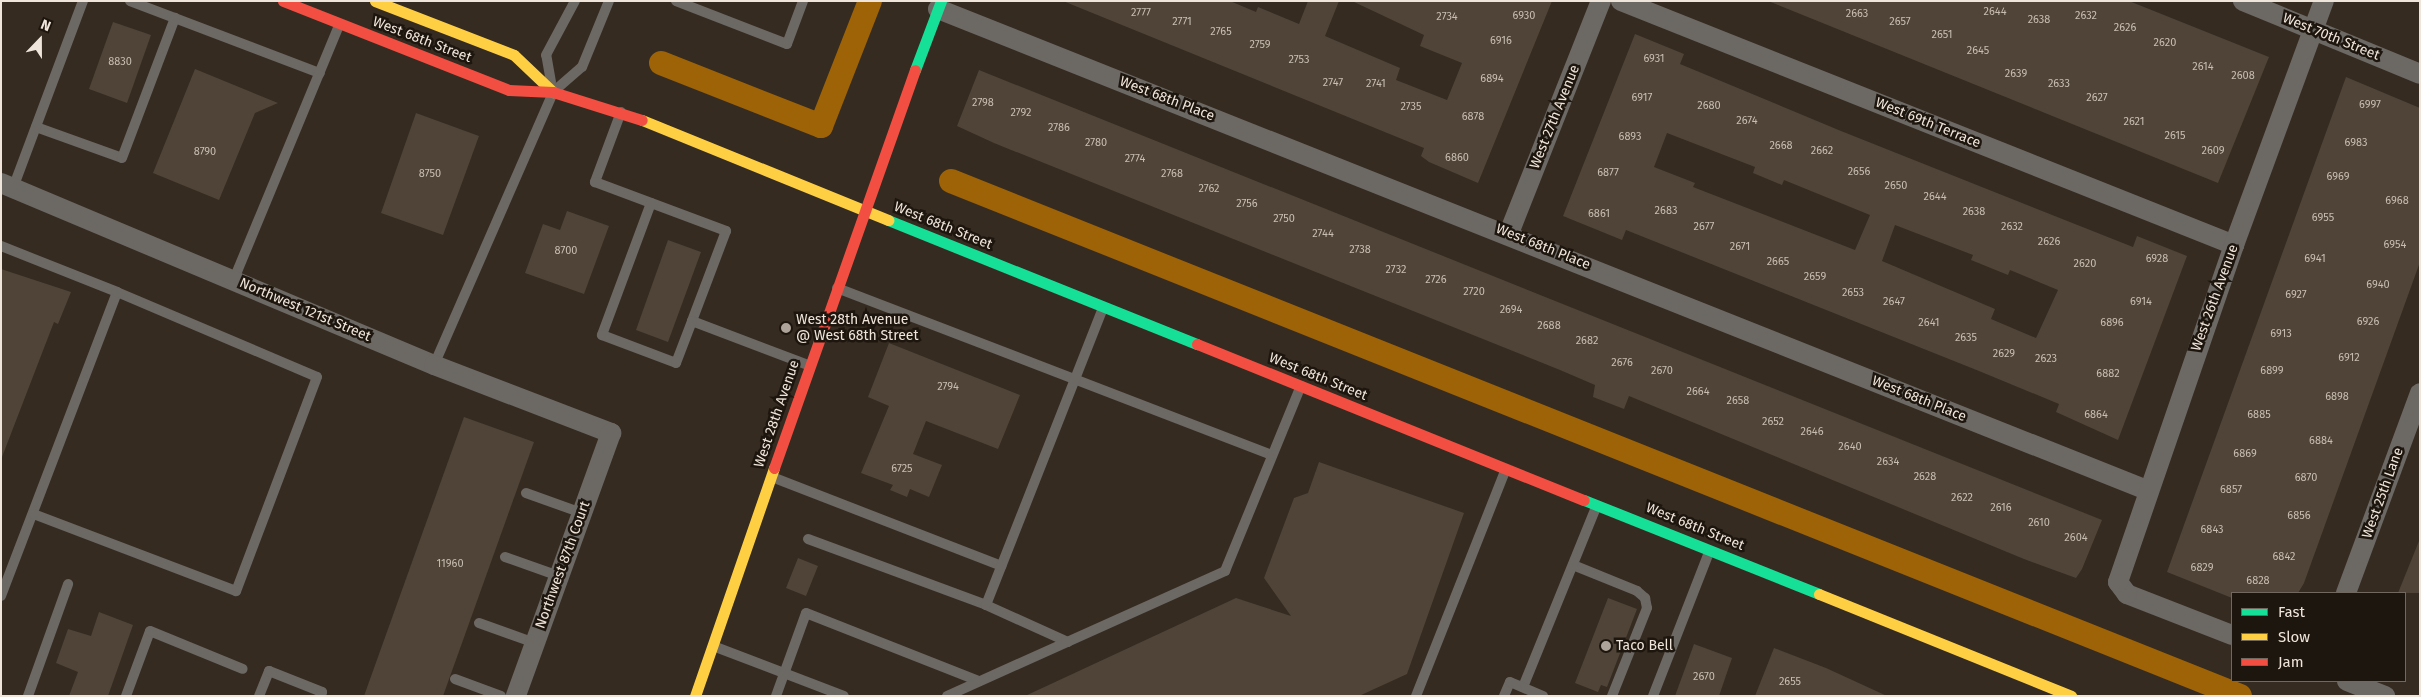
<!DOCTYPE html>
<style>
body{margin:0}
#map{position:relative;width:2421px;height:697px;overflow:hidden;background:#352b21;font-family:"Fira Sans",sans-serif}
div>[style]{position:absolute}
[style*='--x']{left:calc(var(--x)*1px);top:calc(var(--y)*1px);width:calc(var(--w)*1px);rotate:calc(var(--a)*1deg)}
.canal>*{height:24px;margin:-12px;padding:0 12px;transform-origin:12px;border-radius:12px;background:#9e6306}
.building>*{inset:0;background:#4f4437}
.lane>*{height:10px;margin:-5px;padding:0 5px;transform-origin:5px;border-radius:5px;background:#6c6864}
.street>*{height:20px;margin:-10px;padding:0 10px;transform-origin:10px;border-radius:10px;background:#6c6864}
.fast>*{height:11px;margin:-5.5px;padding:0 5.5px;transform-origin:5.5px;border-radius:5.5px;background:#16e098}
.slow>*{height:11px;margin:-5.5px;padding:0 5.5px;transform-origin:5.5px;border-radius:5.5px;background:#ffcf43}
.jam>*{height:11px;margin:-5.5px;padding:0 5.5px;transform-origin:5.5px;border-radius:5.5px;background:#f24e42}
.dots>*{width:14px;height:14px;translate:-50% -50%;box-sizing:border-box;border:2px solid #1d160e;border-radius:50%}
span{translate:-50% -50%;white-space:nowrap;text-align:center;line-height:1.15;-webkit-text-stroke:5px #1d160e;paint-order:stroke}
.number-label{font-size:11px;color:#c8bdb1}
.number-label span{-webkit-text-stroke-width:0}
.street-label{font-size:14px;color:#f0e5da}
.poi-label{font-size:14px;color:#f0e5da}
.left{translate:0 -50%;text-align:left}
.frame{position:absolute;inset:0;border:2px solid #f0e5da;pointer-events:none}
.legend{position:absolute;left:2231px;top:592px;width:175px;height:90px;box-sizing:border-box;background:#1d160e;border:1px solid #716960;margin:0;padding:6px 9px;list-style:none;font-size:15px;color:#f0e5da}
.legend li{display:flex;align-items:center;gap:10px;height:25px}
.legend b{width:25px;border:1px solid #716960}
.north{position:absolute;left:15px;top:15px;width:50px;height:50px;-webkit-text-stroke:4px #1d160e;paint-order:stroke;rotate:22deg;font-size:14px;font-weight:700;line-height:20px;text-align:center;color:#f0e5da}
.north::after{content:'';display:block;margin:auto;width:18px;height:22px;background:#f0e5da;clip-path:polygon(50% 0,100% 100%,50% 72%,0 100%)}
</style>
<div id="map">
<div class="canal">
<i style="--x:661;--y:63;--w:172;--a:21.5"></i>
<i style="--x:821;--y:126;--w:134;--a:-68.6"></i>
<i style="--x:951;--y:181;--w:1388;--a:21.78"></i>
</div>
<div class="building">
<i style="clip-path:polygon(1063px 1px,1230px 1px,1256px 12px,1258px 7px,1299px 24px,1308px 1px,1339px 1px,1325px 36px,1400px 68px,1396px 80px,1447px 100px,1462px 63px,1420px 46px,1424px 35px,1352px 1px,1552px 1px,1478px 183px,1429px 162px,1421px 156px,1424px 148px)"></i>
<i style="clip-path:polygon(1768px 1px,2129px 1px,2269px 57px,2218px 183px)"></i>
<i style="clip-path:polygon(113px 22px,151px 35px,127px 103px,89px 89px)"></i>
<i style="clip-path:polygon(evenodd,1635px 34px,1684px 54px,1680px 64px,1841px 131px,2133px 247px,2137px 236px,2187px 256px,2118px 440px,2056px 412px,2059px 404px,1979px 371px,1626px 230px,1622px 240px,1563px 216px,1635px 34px,1667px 133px,1755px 167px,1753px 173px,1782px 185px,1784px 180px,1870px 215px,1855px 250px,1693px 187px,1695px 183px,1654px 167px,1667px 133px,1635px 34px,1895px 225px,1973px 255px,1971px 260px,2008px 275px,2010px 270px,2058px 290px,2036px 338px,1991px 319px,1995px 309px,1882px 261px,1895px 225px)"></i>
<i style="clip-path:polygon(195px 69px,278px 103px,255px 113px,219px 200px,153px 173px)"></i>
<i style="clip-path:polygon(979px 70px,2102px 520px,2082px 569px,2076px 578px,2024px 559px,1629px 396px,1624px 409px,1593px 397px,1595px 385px,1560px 370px,994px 143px,957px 126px)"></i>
<i style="clip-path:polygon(2346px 77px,2420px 108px,2420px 262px,2304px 583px,2298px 593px,2232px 593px,2232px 598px,2167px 572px)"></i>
<i style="clip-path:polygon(416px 113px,479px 136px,443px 235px,381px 213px)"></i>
<i style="clip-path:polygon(567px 211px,609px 226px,584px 294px,525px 273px,543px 224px,560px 230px)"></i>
<i style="clip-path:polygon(668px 240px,701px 252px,668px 342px,636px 330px)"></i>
<i style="clip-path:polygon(1px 269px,71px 292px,58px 324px,54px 322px,2px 457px)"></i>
<i style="clip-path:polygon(889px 343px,1020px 395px,998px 449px,926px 421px,913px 454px,942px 465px,929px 497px,910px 489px,907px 497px,890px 490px,893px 485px,861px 473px,889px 406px,868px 397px)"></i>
<i style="clip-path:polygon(464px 417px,534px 442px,443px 696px,364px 696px)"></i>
<i style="clip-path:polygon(1319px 462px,1464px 513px,1407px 674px,1359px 696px,1025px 696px,1236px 598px,1291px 616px,1264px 578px,1294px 498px,1308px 493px)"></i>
<i style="clip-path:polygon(2420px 541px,2420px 593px,2398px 593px,2419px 541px)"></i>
<i style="clip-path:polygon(798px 558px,818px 566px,806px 596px,786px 588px)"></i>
<i style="clip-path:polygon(1608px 598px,1637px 609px,1607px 687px,1601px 685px,1598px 692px,1575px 683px)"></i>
<i style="clip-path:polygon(99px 612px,133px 625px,108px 696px,69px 696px,78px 672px,56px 663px,68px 629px,91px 636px)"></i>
<i style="clip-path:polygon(1694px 644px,1732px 658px,1719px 696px,1675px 696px)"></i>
<i style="clip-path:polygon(1774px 648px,1826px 668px,1887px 696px,1755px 696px)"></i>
</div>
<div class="lane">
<i style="--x:130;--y:1;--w:203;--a:20.8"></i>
<i style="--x:676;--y:1;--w:119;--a:21.2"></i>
<i style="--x:787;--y:44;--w:46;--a:-69.6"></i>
<i style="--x:551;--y:82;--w:27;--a:-100"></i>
<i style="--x:546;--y:55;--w:61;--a:-61.8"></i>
<i style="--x:621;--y:112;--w:75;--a:110.4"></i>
<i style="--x:595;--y:182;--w:140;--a:20.5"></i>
<i style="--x:726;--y:231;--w:96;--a:110.7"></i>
<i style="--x:692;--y:321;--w:124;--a:20.8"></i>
<i style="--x:36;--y:127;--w:91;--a:19.8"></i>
<i style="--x:122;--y:158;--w:150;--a:-69.3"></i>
<i style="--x:13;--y:188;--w:200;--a:-69.5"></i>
<i style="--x:651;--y:203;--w:141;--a:110.4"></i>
<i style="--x:602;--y:335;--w:79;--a:20.7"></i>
<i style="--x:676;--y:363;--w:45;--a:-69.1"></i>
<i style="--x:1;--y:246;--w:125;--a:21.6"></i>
<i style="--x:234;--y:279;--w:275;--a:-67.5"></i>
<i style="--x:837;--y:288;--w:466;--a:21"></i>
<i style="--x:434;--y:365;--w:298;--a:-66.4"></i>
<i style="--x:553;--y:92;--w:38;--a:-41"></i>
<i style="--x:582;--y:67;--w:71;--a:-67.8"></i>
<i style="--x:772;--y:477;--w:246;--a:21.2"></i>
<i style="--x:526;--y:493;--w:59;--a:19.7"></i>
<i style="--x:808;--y:539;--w:190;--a:20.3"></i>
<i style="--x:505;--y:557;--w:57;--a:19.4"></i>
<i style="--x:1573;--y:565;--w:69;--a:22.1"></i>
<i style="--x:1637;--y:591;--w:11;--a:41"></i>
<i style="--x:1645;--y:598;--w:10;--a:79"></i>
<i style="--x:1647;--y:608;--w:95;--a:111.7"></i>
<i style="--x:1;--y:596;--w:325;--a:-69.1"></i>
<i style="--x:117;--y:292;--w:217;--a:23"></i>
<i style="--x:317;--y:377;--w:229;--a:110.7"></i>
<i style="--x:236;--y:591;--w:217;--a:-159.2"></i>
<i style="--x:479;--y:623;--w:59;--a:19.7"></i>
<i style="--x:1068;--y:642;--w:90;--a:-155.7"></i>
<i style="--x:986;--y:605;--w:319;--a:-68.5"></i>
<i style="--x:713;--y:646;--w:140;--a:20.9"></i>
<i style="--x:455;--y:679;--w:49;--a:20.3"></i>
<i style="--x:1523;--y:687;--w:194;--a:-67.9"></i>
<i style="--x:28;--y:696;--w:119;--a:-70.3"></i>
<i style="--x:126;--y:696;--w:69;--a:-69.7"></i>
<i style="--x:150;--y:631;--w:100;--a:22.2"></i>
<i style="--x:259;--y:696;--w:27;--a:-68"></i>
<i style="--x:269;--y:671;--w:57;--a:21.6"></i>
<i style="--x:322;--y:692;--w:4;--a:104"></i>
<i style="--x:776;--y:696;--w:88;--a:-70.1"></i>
<i style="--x:806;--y:613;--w:186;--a:21.5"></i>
<i style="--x:947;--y:696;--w:305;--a:-24.2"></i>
<i style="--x:1225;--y:571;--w:200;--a:-67.7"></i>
<i style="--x:1416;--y:696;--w:244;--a:-68.4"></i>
<i style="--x:1504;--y:696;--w:15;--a:-67"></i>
<i style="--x:1510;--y:682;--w:36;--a:23"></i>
<i style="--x:1653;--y:696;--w:155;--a:-68.7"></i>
</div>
<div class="street">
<i style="--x:1621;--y:1;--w:660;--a:21.7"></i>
<i style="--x:2243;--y:1;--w:191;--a:22.4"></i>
<i style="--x:938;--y:9;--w:1301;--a:21.7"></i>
<i style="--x:1;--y:183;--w:470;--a:22.8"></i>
<i style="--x:434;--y:365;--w:190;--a:21"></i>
<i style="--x:611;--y:433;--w:280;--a:109.9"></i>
<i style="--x:1509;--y:233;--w:250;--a:-68.4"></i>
<i style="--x:2346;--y:593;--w:213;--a:-69.7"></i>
<i style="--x:2232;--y:635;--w:113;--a:-158.7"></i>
<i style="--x:2127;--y:594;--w:15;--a:-127"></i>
<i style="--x:2118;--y:582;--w:356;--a:-71"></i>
<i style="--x:2234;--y:245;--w:260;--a:-69.8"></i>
<i style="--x:2347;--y:681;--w:41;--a:21.5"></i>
</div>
<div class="fast">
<i style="--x:915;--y:70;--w:74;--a:-69.4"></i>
<i style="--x:888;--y:220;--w:333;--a:21.9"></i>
<i style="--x:1584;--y:500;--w:253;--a:21.8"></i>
</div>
<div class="slow">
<i style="--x:375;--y:1;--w:149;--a:21.2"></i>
<i style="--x:514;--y:55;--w:54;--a:43.5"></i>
<i style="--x:642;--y:120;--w:266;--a:22.1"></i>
<i style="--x:1819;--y:594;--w:272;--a:22"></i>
<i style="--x:695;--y:696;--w:241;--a:-70.9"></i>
</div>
<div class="jam">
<i style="--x:283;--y:1;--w:243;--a:21.5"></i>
<i style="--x:509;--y:90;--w:44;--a:2.6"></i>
<i style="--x:553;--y:92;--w:93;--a:17.5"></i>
<i style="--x:1197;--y:344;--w:417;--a:22"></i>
<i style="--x:774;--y:468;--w:422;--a:-70.5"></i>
</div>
<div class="dots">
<i style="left:786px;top:328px;background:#afa499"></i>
<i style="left:1606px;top:646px;background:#afa499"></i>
</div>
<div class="number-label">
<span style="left:1995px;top:12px">2644</span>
<span style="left:1141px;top:13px">2777</span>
<span style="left:1857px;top:14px">2663</span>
<span style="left:1524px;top:16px">6930</span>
<span style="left:2086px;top:16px">2632</span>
<span style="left:1447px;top:17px">2734</span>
<span style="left:2039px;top:20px">2638</span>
<span style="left:1182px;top:22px">2771</span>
<span style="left:1900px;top:22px">2657</span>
<span style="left:2125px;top:28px">2626</span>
<span style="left:1221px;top:32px">2765</span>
<span style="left:1942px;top:35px">2651</span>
<span style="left:1501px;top:41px">6916</span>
<span style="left:2165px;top:43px">2620</span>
<span style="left:1260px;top:45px">2759</span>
<span style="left:1978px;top:51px">2645</span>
<span style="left:1654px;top:59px">6931</span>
<span style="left:1299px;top:60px">2753</span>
<span style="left:120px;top:62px">8830</span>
<span style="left:2203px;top:67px">2614</span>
<span style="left:2016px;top:74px">2639</span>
<span style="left:2243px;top:76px">2608</span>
<span style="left:1492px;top:79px">6894</span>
<span style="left:1333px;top:83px">2747</span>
<span style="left:1376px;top:84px">2741</span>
<span style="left:2059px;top:84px">2633</span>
<span style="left:1642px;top:98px">6917</span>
<span style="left:2097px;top:98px">2627</span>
<span style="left:983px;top:103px">2798</span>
<span style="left:2370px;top:105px">6997</span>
<span style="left:1709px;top:106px">2680</span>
<span style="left:1411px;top:107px">2735</span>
<span style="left:1021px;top:113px">2792</span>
<span style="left:1473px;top:117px">6878</span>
<span style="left:1747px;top:121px">2674</span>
<span style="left:2134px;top:122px">2621</span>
<span style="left:1059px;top:128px">2786</span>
<span style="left:2175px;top:136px">2615</span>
<span style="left:1630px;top:137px">6893</span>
<span style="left:1096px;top:143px">2780</span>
<span style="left:2356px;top:143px">6983</span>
<span style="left:1781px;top:146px">2668</span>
<span style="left:1822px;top:151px">2662</span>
<span style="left:2213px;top:151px">2609</span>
<span style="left:205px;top:152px">8790</span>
<span style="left:1457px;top:158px">6860</span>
<span style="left:1135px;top:159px">2774</span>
<span style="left:1859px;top:172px">2656</span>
<span style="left:1608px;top:173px">6877</span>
<span style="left:430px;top:174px">8750</span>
<span style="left:1172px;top:174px">2768</span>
<span style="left:2338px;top:177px">6969</span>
<span style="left:1896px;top:186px">2650</span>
<span style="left:1209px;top:189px">2762</span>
<span style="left:1935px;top:197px">2644</span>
<span style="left:2397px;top:201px">6968</span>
<span style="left:1247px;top:204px">2756</span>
<span style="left:1666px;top:211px">2683</span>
<span style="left:1974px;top:212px">2638</span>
<span style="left:1599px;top:214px">6861</span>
<span style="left:2323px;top:218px">6955</span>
<span style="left:1284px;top:219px">2750</span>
<span style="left:1704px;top:227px">2677</span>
<span style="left:2012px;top:227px">2632</span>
<span style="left:1323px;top:234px">2744</span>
<span style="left:2049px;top:242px">2626</span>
<span style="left:2395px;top:245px">6954</span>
<span style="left:1740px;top:247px">2671</span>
<span style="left:1360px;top:250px">2738</span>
<span style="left:566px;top:251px">8700</span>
<span style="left:2157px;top:259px">6928</span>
<span style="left:2315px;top:259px">6941</span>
<span style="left:1778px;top:262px">2665</span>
<span style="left:2085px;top:264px">2620</span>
<span style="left:1396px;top:270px">2732</span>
<span style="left:1815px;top:277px">2659</span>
<span style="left:1436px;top:280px">2726</span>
<span style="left:2378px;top:285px">6940</span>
<span style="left:1474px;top:292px">2720</span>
<span style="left:1853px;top:293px">2653</span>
<span style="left:2296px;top:295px">6927</span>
<span style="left:1894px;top:302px">2647</span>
<span style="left:2141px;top:302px">6914</span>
<span style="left:1511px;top:310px">2694</span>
<span style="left:2368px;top:322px">6926</span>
<span style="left:1929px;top:323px">2641</span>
<span style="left:2112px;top:323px">6896</span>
<span style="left:1549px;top:326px">2688</span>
<span style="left:2281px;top:334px">6913</span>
<span style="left:1966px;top:338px">2635</span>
<span style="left:1587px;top:341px">2682</span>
<span style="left:2004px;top:354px">2629</span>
<span style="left:2349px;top:358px">6912</span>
<span style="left:2046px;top:359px">2623</span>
<span style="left:1622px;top:363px">2676</span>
<span style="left:1662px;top:371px">2670</span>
<span style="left:2272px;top:371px">6899</span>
<span style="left:2108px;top:374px">6882</span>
<span style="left:948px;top:387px">2794</span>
<span style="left:1698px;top:392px">2664</span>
<span style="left:2337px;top:397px">6898</span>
<span style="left:1738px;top:401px">2658</span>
<span style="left:2096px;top:415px">6864</span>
<span style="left:2259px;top:415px">6885</span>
<span style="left:1773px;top:422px">2652</span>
<span style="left:1812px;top:432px">2646</span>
<span style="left:2321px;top:441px">6884</span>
<span style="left:1850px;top:447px">2640</span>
<span style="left:2245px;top:454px">6869</span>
<span style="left:1888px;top:462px">2634</span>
<span style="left:902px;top:469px">6725</span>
<span style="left:1925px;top:477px">2628</span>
<span style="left:2306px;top:478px">6870</span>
<span style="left:2231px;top:490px">6857</span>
<span style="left:1962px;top:498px">2622</span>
<span style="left:2001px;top:508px">2616</span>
<span style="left:2299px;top:516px">6856</span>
<span style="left:2039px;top:523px">2610</span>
<span style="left:2212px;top:530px">6843</span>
<span style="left:2076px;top:538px">2604</span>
<span style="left:2284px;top:557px">6842</span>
<span style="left:450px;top:564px">11960</span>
<span style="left:2202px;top:568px">6829</span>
<span style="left:2258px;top:581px">6828</span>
<span style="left:1704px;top:677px">2670</span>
<span style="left:1790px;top:682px">2655</span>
</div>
<div class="street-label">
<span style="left:2331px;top:37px;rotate:22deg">West 70th Street</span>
<span style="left:422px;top:40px;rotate:21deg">West 68th Street</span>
<span style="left:1167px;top:99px;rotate:21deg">West 68th Place</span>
<span style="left:1555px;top:117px;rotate:-68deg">West 27th Avenue</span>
<span style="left:1928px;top:123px;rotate:22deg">West 69th Terrace</span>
<span style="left:943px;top:226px;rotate:22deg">West 68th Street</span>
<span style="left:1543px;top:247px;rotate:22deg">West 68th Place</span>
<span style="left:2215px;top:298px;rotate:-70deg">West 26th Avenue</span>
<span style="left:305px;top:310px;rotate:23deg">Northwest 121st Street</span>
<span style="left:1318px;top:377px;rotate:22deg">West 68th Street</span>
<span style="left:1919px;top:399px;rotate:22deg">West 68th Place</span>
<span style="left:777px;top:414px;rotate:-71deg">West 28th Avenue</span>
<span style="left:2383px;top:493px;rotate:-70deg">West 25th Lane</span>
<span style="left:1695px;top:527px;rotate:22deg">West 68th Street</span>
<span style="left:563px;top:565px;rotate:-70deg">Northwest 87th Court</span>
</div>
<div class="poi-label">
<span class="left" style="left:796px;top:328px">West 28th Avenue<br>@ West 68th Street</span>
<span class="left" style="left:1616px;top:646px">Taco Bell</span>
</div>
<div class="frame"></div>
<ul class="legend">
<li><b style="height:6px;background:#16e098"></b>Fast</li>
<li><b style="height:6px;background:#ffcf43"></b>Slow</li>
<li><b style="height:6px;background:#f24e42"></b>Jam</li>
</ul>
<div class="north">N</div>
</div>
